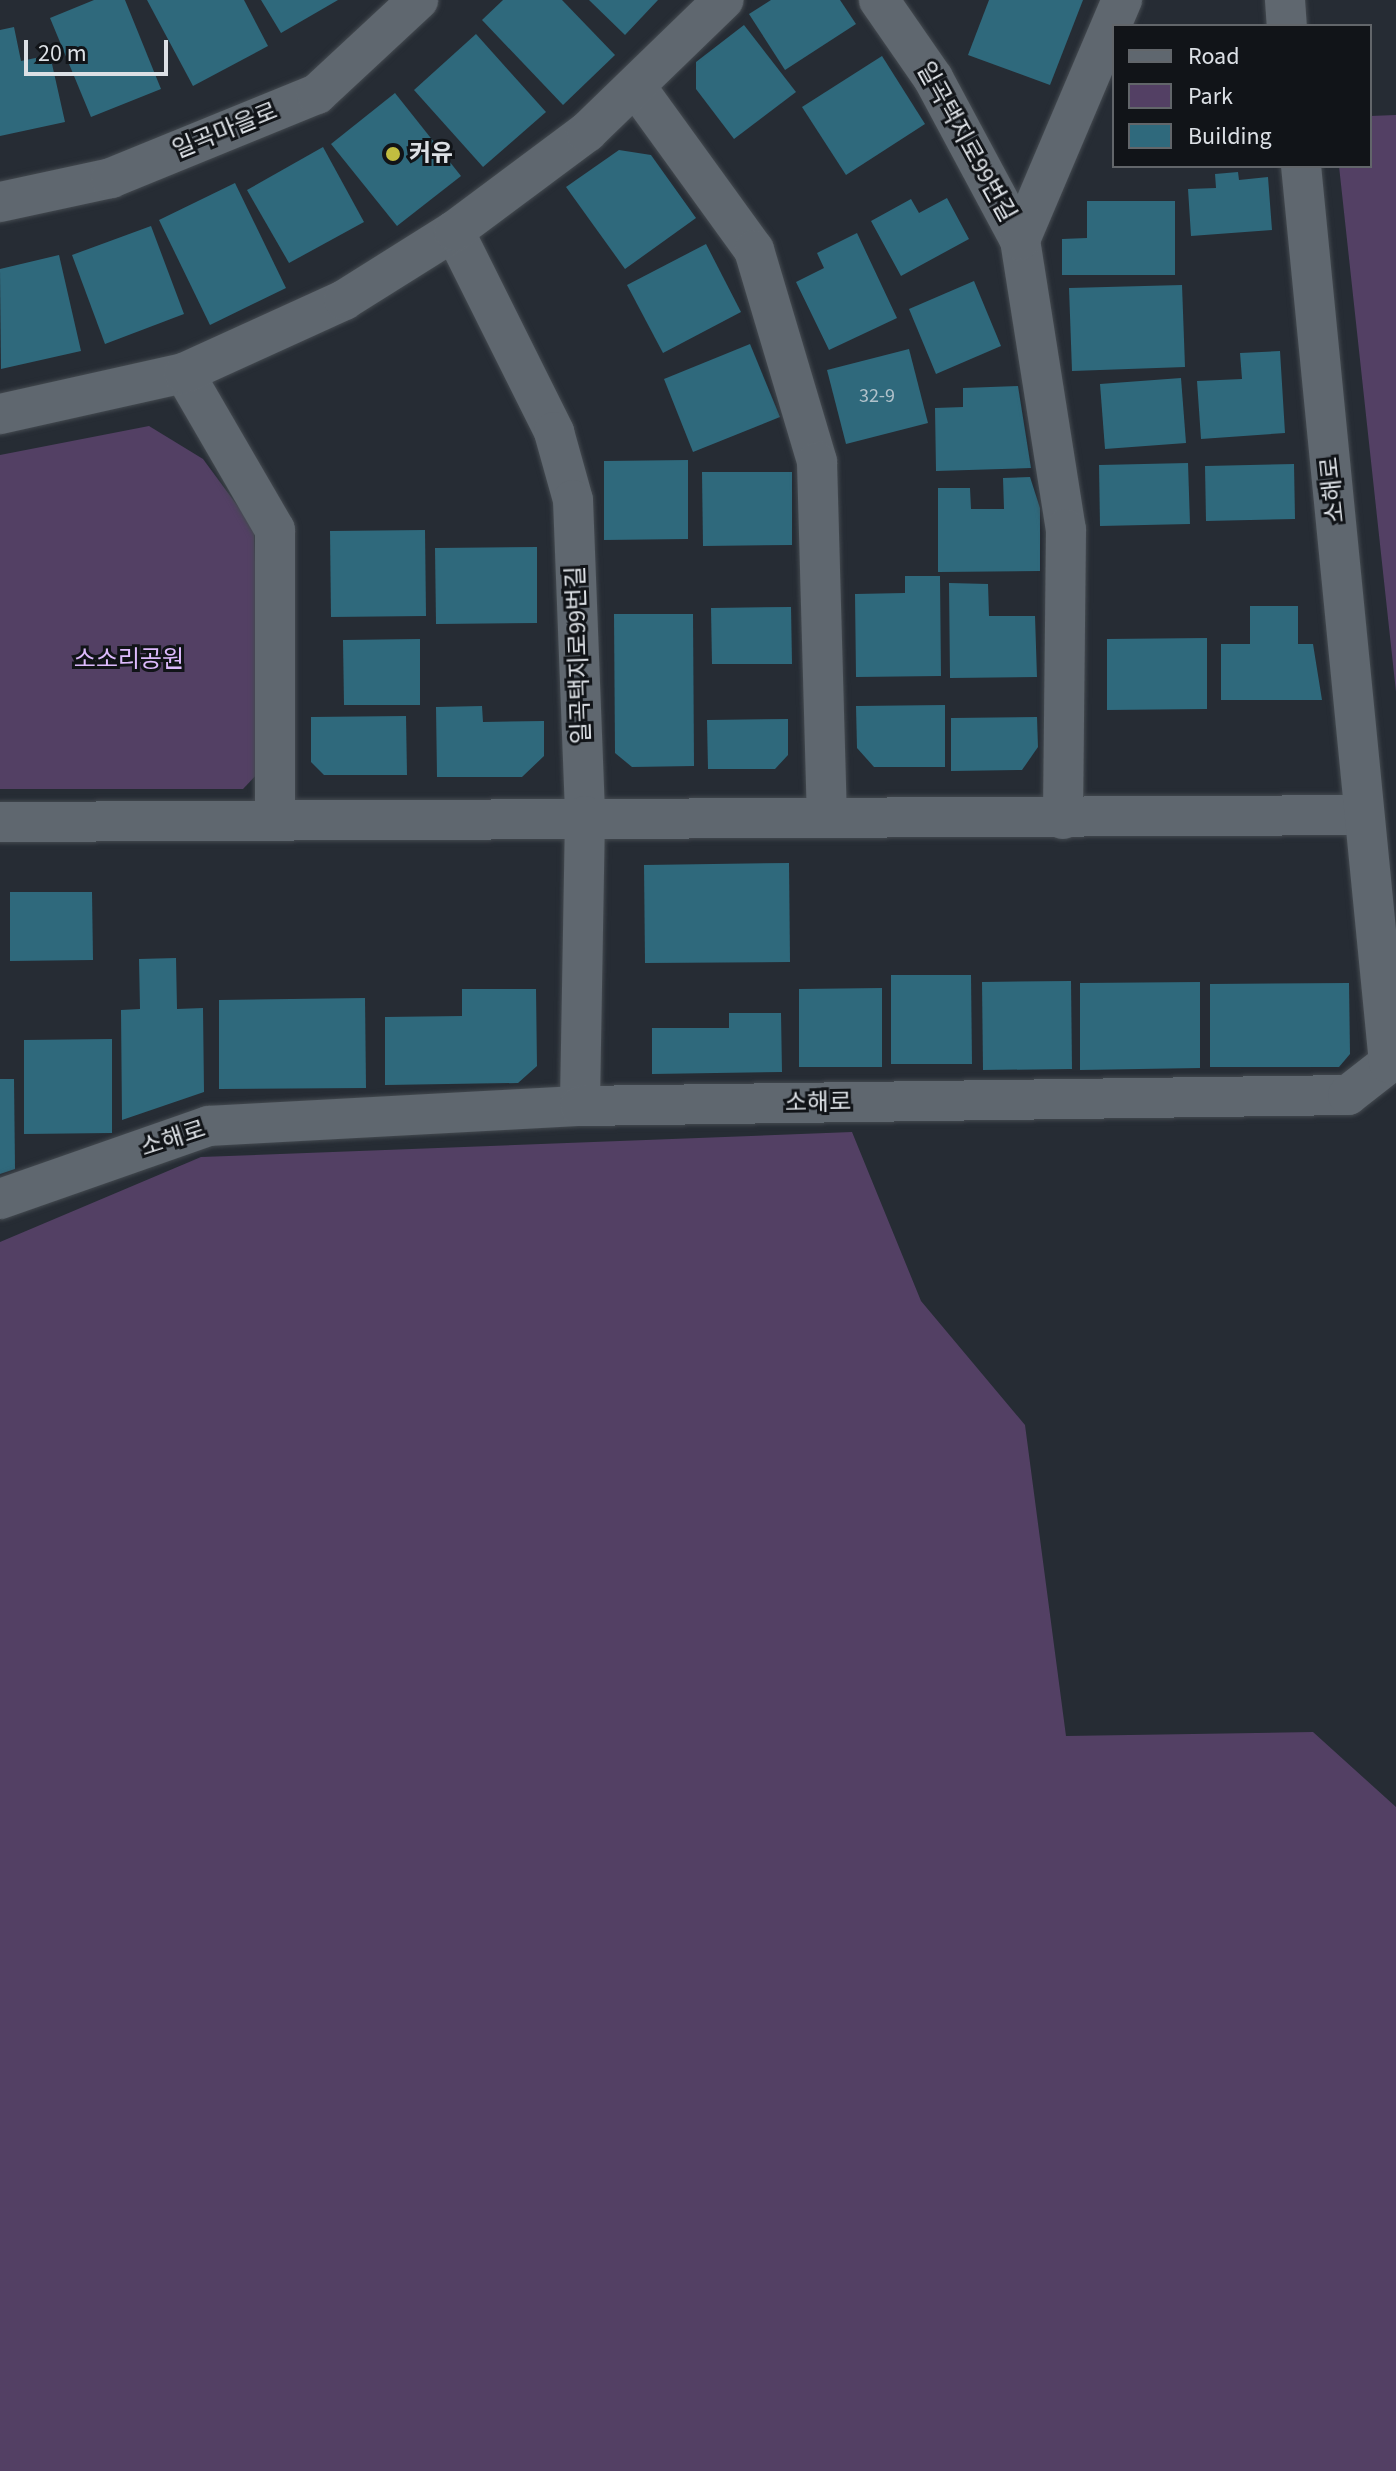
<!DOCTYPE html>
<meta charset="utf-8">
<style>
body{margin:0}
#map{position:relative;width:1396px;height:2471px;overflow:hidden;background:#262c34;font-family:"Source Sans 3","Noto Sans KR",sans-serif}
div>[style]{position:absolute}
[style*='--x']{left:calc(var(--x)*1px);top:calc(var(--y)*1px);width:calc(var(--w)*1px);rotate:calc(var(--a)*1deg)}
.green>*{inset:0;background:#534064}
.building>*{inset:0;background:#2f697c}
.roads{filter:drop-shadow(0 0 2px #444a50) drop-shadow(0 0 2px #444a50)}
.street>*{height:40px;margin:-20px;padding:0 20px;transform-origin:20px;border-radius:20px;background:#5f676f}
.dots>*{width:22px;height:22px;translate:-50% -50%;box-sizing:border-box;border:4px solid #111418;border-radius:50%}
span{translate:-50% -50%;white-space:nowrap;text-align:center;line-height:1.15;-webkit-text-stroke:6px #111418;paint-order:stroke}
.number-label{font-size:20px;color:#b1c2cb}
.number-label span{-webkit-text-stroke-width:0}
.street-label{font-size:24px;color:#dce0e5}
.poi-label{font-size:24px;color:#dce0e5;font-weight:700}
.left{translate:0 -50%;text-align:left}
.park-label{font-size:24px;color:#ddbafc}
.legend{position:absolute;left:1112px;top:24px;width:260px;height:144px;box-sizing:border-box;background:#111418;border:2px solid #62666a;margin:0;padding:10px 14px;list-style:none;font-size:24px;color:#dce0e5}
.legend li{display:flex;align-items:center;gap:16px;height:40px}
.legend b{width:40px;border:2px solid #62666a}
.scale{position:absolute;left:24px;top:40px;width:144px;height:36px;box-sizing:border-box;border:4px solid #dce0e5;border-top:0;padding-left:10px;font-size:24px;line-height:28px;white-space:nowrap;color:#dce0e5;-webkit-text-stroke:6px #111418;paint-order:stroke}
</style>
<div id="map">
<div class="green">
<i style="clip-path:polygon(1396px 115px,1396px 692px,1339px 166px,1370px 166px,1370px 116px)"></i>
<i style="clip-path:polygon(149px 426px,203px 459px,254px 528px,261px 770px,243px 789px,0 789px,0 455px)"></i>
<i style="clip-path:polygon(852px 1132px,921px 1301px,1025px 1425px,1066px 1736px,1313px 1732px,1396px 1807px,1396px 2471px,0 2471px,0 1242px,201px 1157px)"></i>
</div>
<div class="building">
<i style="clip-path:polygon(94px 0,125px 0,161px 89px,91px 117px,50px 18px)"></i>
<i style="clip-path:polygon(147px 0,244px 0,268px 46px,193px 86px)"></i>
<i style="clip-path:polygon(261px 0,338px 0,281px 33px)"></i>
<i style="clip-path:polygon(503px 0,562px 0,615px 55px,563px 105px,482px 20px)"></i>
<i style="clip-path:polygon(589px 0,658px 0,625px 35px)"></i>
<i style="clip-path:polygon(771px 0,840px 0,856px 24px,785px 70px,749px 14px)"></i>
<i style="clip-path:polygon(989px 0,1083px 0,1050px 85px,968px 55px)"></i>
<i style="clip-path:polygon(744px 25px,796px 92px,734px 139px,696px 89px,696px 62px)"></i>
<i style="clip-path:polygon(14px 27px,21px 61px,50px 55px,65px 122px,0 136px,0 30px)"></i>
<i style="clip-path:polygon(476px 34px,546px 112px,483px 167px,414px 90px)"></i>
<i style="clip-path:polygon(882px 56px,925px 124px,846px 175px,802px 107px)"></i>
<i style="clip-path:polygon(395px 93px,461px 176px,397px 226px,331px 144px)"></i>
<i style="clip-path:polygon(323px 147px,364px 222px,289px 263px,247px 190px)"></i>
<i style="clip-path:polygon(619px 150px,651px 155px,696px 218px,625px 269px,566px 187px)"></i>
<i style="clip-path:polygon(1238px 172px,1239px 180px,1268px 177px,1272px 230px,1191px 236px,1188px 189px,1216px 188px,1215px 174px)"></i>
<i style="clip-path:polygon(235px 183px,286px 288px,210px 325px,159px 220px)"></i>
<i style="clip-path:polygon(947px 198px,969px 239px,901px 276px,871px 221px,911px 199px,919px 213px)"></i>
<i style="clip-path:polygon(1087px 201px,1175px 201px,1175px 275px,1062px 275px,1062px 239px,1087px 238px)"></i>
<i style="clip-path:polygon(151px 226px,184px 314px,105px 344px,72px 255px)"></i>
<i style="clip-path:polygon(857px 233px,897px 318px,829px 350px,796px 282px,824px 268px,817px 253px)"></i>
<i style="clip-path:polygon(706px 244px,741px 312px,663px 353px,627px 285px)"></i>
<i style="clip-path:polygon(59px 255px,81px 351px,1px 369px,0 269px)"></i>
<i style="clip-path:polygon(974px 281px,1001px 346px,936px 374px,909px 309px)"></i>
<i style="clip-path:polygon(1182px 285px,1185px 367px,1072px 371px,1069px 288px)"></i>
<i style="clip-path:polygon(750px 344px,780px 417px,693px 452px,664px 379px)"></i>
<i style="clip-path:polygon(909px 349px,928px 423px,846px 444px,827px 370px)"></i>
<i style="clip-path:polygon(1280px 351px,1285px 433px,1201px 439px,1197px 381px,1242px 379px,1240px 353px)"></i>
<i style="clip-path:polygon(1181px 378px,1186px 443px,1105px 449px,1100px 384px)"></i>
<i style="clip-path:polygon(1018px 386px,1031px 468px,936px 471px,935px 408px,963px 407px,963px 388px)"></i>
<i style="clip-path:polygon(688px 460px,688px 539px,604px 540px,604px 461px)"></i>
<i style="clip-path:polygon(1188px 463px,1190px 524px,1100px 526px,1099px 465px)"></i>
<i style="clip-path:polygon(1294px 464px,1295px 519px,1206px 521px,1205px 466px)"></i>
<i style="clip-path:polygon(702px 472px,792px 472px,792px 545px,703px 546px)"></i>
<i style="clip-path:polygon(1030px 477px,1040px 508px,1040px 571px,938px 572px,938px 488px,970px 488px,971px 509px,1004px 509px,1003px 478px)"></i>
<i style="clip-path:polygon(425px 530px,426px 616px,331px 617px,330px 531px)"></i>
<i style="clip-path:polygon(537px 547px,537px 623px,436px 624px,435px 548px)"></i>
<i style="clip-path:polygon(905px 576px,940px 576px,941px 676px,856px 677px,855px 594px,905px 593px)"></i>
<i style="clip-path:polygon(949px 583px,988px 584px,989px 616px,1035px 616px,1037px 677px,950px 678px)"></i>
<i style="clip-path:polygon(1250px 606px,1298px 606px,1298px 644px,1313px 644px,1322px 700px,1221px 700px,1221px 644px,1250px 644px)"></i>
<i style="clip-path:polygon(791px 607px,792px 664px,712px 664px,711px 608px)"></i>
<i style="clip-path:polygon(614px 614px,693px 614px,694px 766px,632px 767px,615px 753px)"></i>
<i style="clip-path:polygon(1207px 638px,1207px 709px,1107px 710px,1107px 639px)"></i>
<i style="clip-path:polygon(420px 639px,420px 705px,344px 705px,343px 640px)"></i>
<i style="clip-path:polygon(945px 705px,945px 767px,874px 767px,857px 748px,856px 706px)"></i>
<i style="clip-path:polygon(482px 706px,483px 722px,544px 721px,544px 756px,522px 777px,437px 777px,436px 707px)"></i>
<i style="clip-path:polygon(406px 716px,407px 775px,324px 775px,311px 762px,311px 717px)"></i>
<i style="clip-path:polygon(1037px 717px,1038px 747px,1022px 770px,951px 771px,951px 718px)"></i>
<i style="clip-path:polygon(788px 719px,788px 755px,775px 769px,708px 769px,707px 720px)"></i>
<i style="clip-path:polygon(789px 863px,790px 962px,645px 963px,644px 865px)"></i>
<i style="clip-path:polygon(10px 892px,92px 892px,93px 960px,10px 961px)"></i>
<i style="clip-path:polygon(176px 958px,177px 1009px,203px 1008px,204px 1092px,122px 1120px,121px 1010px,140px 1009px,139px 959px)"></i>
<i style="clip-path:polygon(891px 975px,971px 975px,972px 1064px,891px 1064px)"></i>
<i style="clip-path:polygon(1071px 981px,1072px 1069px,983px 1070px,982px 982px)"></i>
<i style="clip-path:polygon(1200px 982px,1200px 1068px,1080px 1070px,1080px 983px)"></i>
<i style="clip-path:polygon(1349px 983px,1350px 1054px,1339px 1067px,1210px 1067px,1210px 984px)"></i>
<i style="clip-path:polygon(882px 988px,882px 1067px,799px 1067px,799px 989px)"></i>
<i style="clip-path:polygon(462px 989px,536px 989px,537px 1066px,518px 1083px,385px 1085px,385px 1017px,462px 1016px)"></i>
<i style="clip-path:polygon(365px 998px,366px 1088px,219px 1089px,219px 1000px)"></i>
<i style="clip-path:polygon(729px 1013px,781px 1013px,782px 1072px,652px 1074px,652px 1028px,729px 1028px)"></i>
<i style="clip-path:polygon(112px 1039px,112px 1133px,24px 1134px,24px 1040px)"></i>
<i style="clip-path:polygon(0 1079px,14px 1079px,15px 1169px,0 1174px)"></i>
</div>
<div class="roads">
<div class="street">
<i style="--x:879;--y:0;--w:95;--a:55.3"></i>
<i style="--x:933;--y:78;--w:184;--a:61.8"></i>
<i style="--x:1020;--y:240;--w:293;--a:81"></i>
<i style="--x:1066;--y:529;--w:290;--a:90.6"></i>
<i style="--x:1285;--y:0;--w:26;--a:86"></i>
<i style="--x:636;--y:87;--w:201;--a:54.1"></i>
<i style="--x:754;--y:250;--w:221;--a:73.4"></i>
<i style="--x:817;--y:462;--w:353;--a:88.4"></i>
<i style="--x:0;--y:202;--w:114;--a:-12.2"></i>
<i style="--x:111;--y:178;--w:222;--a:-22.2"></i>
<i style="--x:317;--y:94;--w:138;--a:-42.9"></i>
<i style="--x:454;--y:231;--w:225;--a:63.5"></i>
<i style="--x:554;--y:432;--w:71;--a:74.4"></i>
<i style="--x:573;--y:500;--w:316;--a:87.8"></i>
<i style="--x:585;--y:816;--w:290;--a:91"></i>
<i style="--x:1020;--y:240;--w:261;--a:-67"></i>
<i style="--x:184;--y:373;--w:181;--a:59.9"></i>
<i style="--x:275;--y:530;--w:290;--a:90"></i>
<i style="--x:0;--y:414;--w:189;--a:-12.6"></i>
<i style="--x:184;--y:373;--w:176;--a:-24.5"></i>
<i style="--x:344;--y:300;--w:130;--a:-32.1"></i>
<i style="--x:454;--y:231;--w:166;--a:-36.7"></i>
<i style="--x:587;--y:132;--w:190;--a:-44.1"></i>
<i style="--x:0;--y:822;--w:1364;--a:-0.29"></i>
<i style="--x:0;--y:1199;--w:221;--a:-19.3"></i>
<i style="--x:209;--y:1126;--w:372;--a:-3.1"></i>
<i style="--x:580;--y:1106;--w:768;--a:-0.82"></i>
<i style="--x:1348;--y:1095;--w:52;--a:-38"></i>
<i style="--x:1389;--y:1063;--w:901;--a:-95.6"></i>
</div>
</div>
<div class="dots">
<i style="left:393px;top:154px;background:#c1bd40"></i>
</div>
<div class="number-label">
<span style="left:877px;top:396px">32-9</span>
</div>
<div class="street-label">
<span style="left:225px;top:131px;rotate:-22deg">일곡마을로</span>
<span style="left:966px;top:142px;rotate:61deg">일곡택지로99번길</span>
<span style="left:1333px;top:490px;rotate:-96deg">소해로</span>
<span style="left:579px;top:655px;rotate:-92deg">일곡택지로99번길</span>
<span style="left:818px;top:1103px;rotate:-1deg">소해로</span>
<span style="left:173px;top:1139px;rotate:-18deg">소해로</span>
</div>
<div class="poi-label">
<span class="left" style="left:409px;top:154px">커유</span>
</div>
<div class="park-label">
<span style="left:129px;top:660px">소소리공원</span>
</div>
<ul class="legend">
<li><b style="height:10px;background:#5f676f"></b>Road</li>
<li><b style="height:22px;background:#534064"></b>Park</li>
<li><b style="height:22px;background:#2f697c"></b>Building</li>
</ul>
<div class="scale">20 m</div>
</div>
